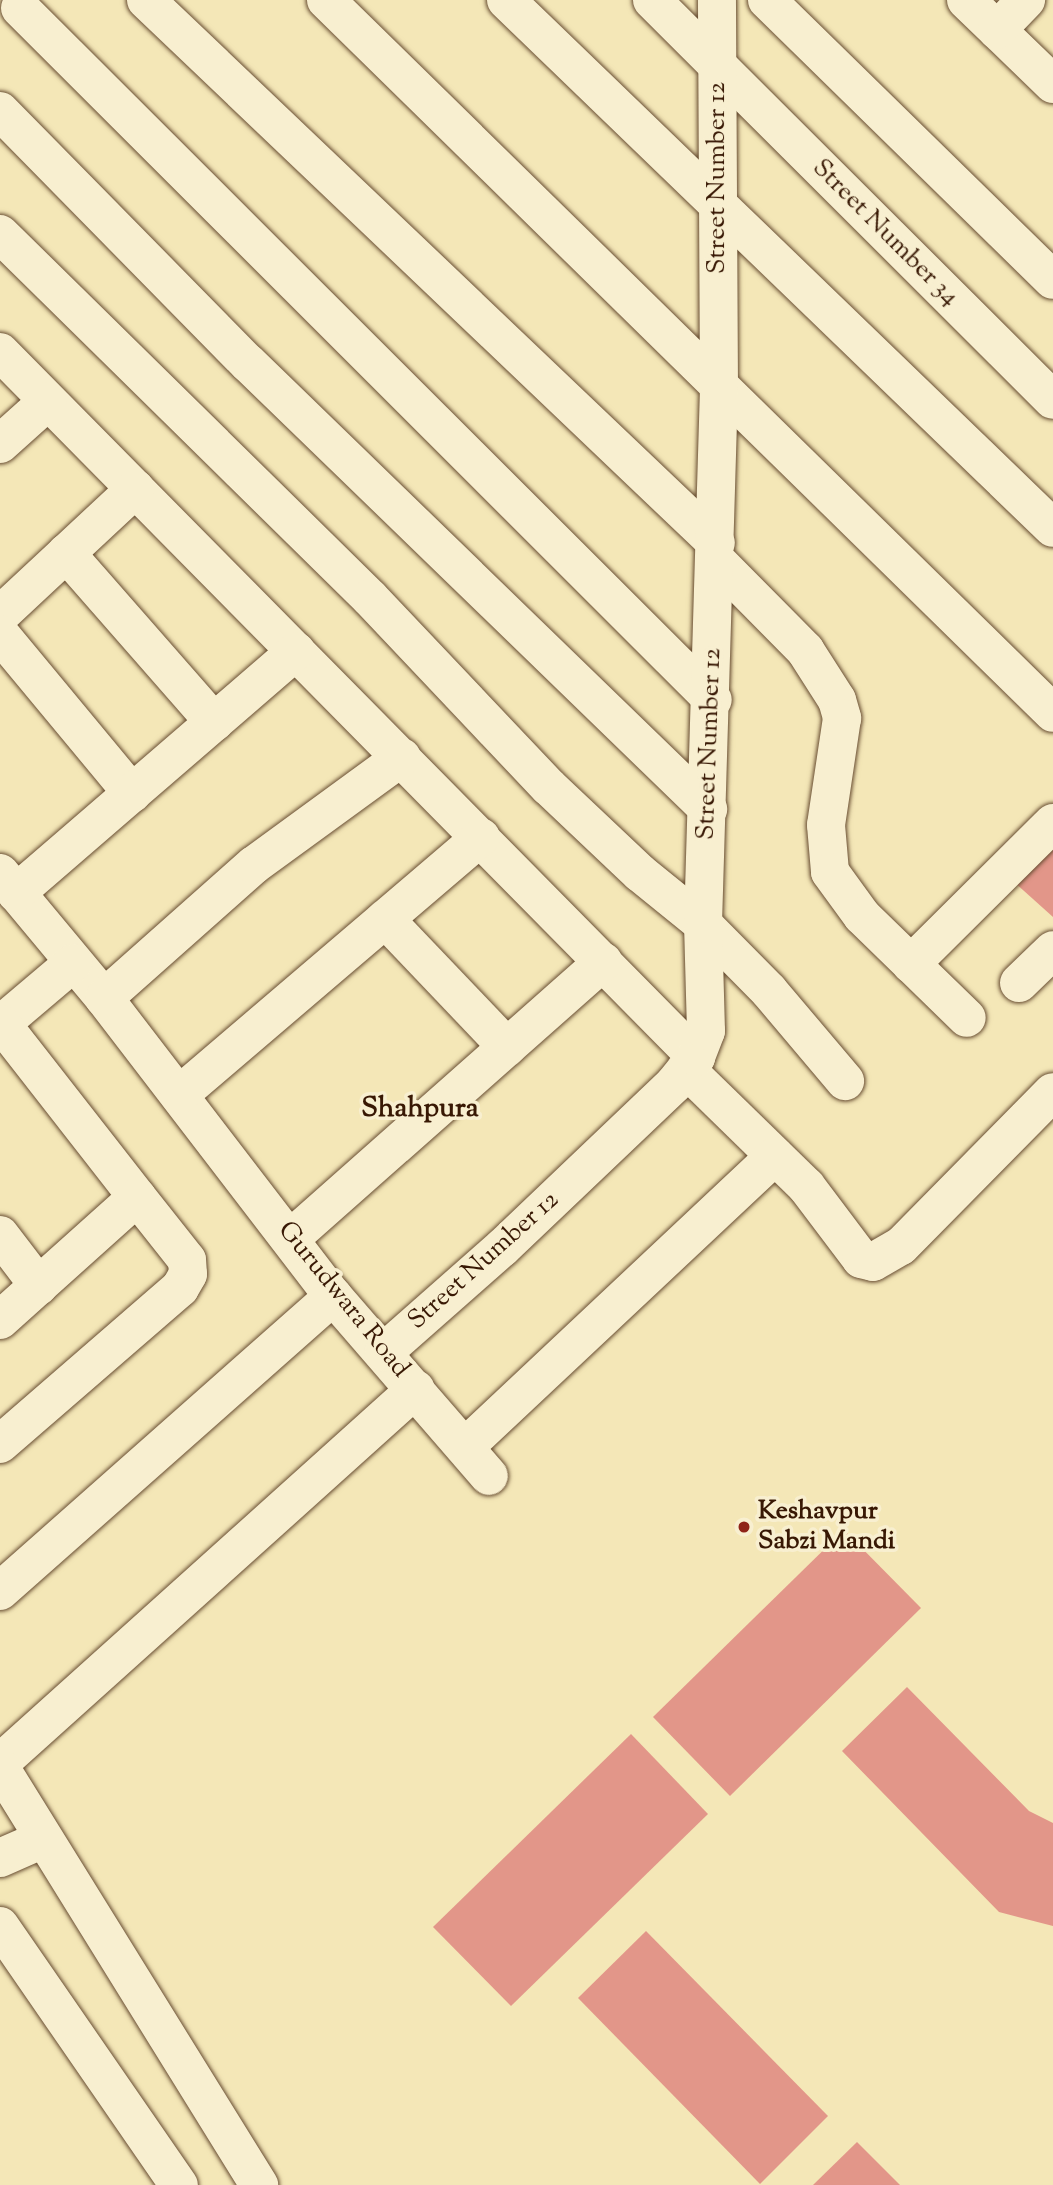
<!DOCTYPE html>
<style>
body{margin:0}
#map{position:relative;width:1053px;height:2185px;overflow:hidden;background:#f4e7b7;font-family:"Sorts Mill Goudy",serif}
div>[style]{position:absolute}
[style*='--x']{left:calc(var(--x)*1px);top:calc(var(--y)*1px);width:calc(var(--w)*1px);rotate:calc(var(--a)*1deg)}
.building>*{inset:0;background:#e29689}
.roads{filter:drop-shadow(0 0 2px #674c31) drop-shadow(0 0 2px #674c31)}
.minor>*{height:38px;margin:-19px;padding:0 19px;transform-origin:19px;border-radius:19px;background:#f8efd0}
.dots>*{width:19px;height:19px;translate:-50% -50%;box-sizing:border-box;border:4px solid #f8efd0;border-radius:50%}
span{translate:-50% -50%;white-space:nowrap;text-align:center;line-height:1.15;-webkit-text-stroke:7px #f8efd0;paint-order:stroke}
.street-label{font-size:26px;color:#381804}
.poi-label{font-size:26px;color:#381804;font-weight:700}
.left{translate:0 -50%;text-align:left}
.neighbourhood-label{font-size:28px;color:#381804;font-weight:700}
</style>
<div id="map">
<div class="building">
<i style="clip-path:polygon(1053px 840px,1053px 917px,1013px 881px)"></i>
<i style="clip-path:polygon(844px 1530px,921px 1608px,730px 1796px,653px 1717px)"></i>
<i style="clip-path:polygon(907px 1687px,1029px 1811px,1053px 1823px,1053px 1926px,999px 1912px,842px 1751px)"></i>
<i style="clip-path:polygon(631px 1734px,708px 1814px,511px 2006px,433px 1927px)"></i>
<i style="clip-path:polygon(646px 1931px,828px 2116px,760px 2184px,578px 1998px)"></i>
<i style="clip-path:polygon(857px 2142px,900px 2185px,813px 2185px)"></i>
</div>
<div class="roads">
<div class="minor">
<i style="--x:146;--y:0;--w:787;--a:43.61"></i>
<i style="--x:326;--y:0;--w:1018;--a:44.44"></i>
<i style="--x:506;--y:0;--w:760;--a:43.99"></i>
<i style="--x:652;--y:0;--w:566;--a:44.93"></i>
<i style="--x:767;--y:0;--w:400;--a:44.4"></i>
<i style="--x:966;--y:0;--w:121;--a:44"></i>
<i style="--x:20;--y:8;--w:979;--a:44.96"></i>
<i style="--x:997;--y:30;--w:42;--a:-46"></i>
<i style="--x:0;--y:111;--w:354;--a:45.5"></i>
<i style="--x:248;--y:363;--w:641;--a:44.11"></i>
<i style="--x:0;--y:234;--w:519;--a:44.53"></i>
<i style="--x:370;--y:598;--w:260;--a:46.6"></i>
<i style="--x:549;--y:787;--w:125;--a:43.4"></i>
<i style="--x:640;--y:873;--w:81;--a:39"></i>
<i style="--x:703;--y:924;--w:94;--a:45.4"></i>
<i style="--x:769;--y:991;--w:118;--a:49.8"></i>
<i style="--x:0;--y:352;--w:991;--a:45.37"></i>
<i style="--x:0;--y:444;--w:64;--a:-41.9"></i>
<i style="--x:66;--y:553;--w:225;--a:48.8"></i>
<i style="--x:716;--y:560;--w:127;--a:45.3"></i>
<i style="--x:805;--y:650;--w:59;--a:57.4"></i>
<i style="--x:837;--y:700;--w:19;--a:74"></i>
<i style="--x:842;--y:718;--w:108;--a:98.5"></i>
<i style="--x:826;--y:825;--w:47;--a:85.1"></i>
<i style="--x:830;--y:872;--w:54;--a:54"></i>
<i style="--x:862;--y:916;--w:146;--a:44.2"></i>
<i style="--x:0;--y:615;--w:185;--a:-43"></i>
<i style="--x:0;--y:634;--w:207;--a:50.3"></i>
<i style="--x:0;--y:873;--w:163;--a:50.2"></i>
<i style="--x:104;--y:998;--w:376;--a:52.5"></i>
<i style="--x:333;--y:1296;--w:238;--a:49.1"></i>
<i style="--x:16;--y:893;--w:370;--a:-40.8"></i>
<i style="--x:385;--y:919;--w:177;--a:46.4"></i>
<i style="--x:911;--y:964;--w:200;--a:-44.8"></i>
<i style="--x:1019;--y:983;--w:47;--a:-44.1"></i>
<i style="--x:104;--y:998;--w:200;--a:-41.6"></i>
<i style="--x:254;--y:865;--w:183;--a:-36.1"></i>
<i style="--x:0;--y:1025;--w:96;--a:-40.3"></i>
<i style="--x:686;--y:1069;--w:168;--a:44.3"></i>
<i style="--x:806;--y:1186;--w:91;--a:53"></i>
<i style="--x:861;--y:1259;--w:12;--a:14"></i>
<i style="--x:873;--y:1262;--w:32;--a:-30"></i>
<i style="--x:901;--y:1246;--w:216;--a:-45.4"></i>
<i style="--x:179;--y:1095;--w:397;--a:-40.5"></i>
<i style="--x:0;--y:1235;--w:64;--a:52.6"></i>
<i style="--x:291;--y:1238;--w:417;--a:-41.5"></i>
<i style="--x:0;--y:1320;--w:184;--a:-41.9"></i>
<i style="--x:137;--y:1197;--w:219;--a:-128"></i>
<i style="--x:384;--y:1352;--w:157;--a:-41.4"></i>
<i style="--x:502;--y:1248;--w:238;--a:-43.6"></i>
<i style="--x:674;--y:1084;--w:35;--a:-51"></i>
<i style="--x:696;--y:1057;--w:28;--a:-69"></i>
<i style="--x:706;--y:1031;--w:107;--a:-91.6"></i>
<i style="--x:703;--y:924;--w:535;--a:-88.29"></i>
<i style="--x:719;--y:389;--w:389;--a:-90.3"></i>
<i style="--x:0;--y:1444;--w:238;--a:-40.9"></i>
<i style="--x:180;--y:1288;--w:16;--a:-60"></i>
<i style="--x:188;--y:1274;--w:14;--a:-94"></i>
<i style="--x:187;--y:1260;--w:80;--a:-128.4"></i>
<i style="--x:465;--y:1447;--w:425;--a:-43.2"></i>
<i style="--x:0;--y:1591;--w:445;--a:-41.5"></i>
<i style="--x:0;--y:1763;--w:559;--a:-41.96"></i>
<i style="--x:0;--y:1767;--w:492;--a:58.2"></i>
<i style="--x:0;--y:1858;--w:47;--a:-23.8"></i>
<i style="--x:0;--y:1926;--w:315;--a:55.4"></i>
</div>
</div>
<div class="dots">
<i style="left:744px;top:1527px;background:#8f2418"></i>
</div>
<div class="street-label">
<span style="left:718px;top:178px;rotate:-90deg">Street Number 12</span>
<span style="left:885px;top:233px;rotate:45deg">Street Number 34</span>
<span style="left:710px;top:744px;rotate:-88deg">Street Number 12</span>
<span style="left:484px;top:1261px;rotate:-42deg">Street Number 12</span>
<span style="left:343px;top:1300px;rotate:51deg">Gurudwara Road</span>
</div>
<div class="poi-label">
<span class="left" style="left:758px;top:1527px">Keshavpur<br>Sabzi Mandi</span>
</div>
<div class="neighbourhood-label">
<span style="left:420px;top:1109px">Shahpura</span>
</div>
</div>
